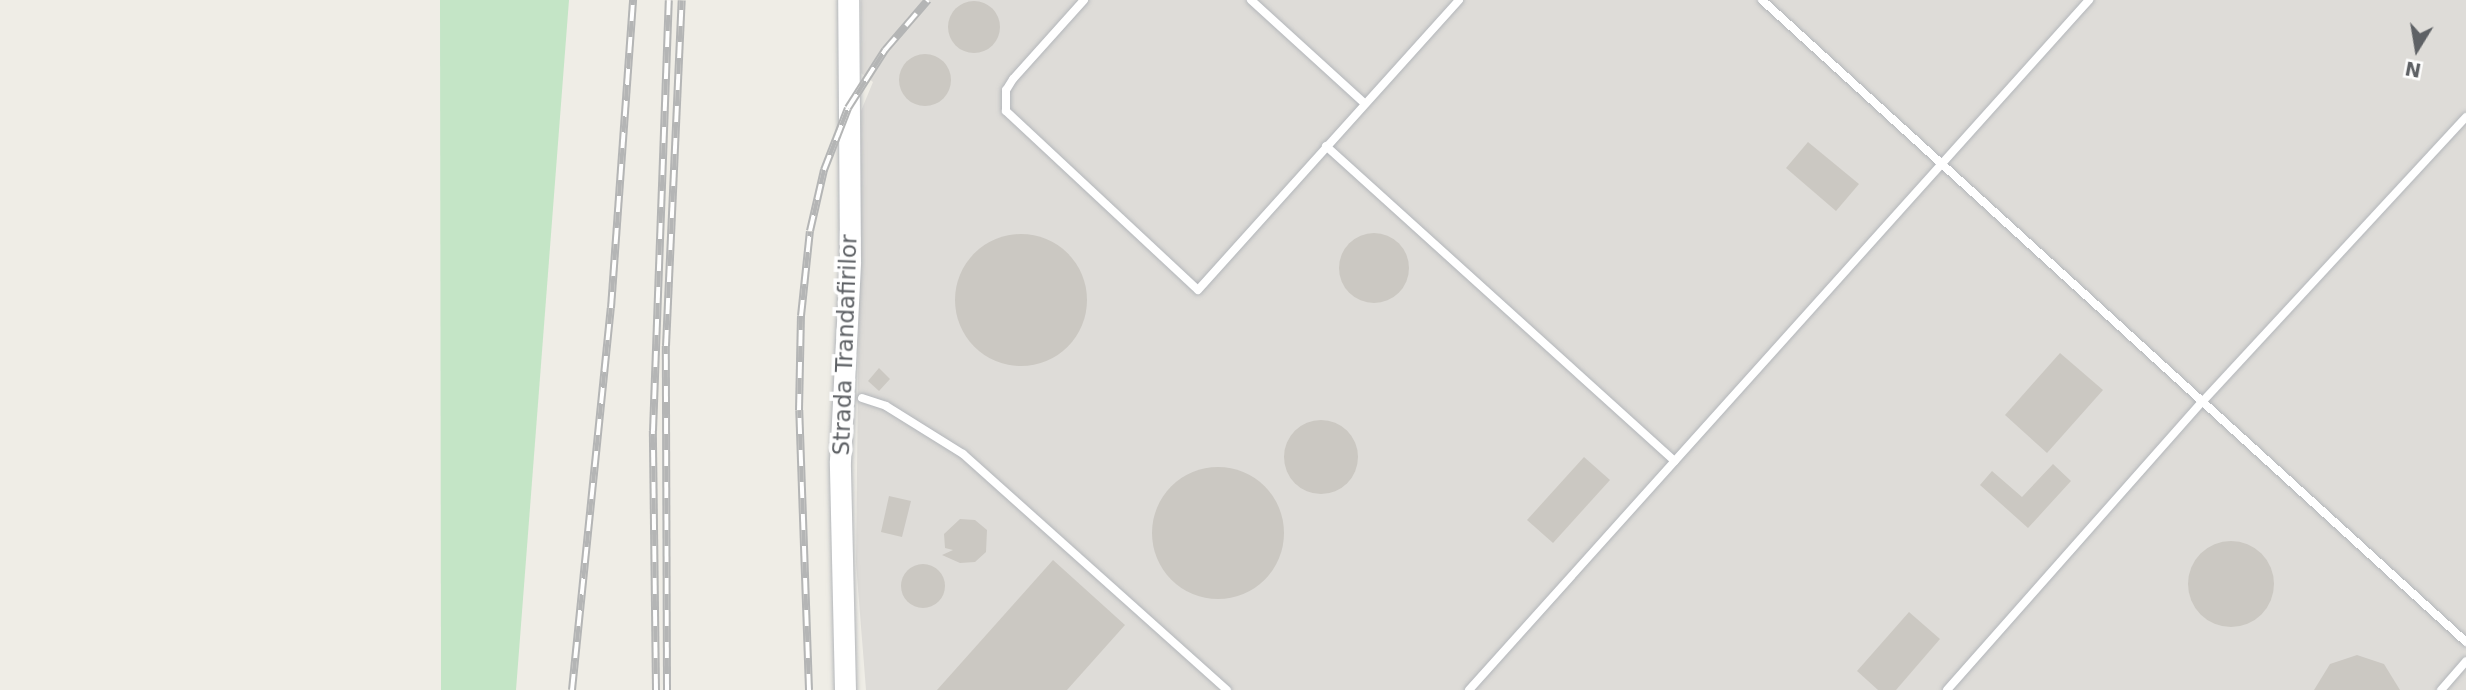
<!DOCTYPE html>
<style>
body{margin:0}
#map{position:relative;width:2466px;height:690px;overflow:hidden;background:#efede6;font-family:"DejaVu Sans",sans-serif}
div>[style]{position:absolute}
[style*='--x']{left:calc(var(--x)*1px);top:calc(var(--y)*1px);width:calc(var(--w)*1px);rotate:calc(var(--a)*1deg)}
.industrial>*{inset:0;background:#dedcd8}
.green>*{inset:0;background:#c4e5c6}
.building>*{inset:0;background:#cbc8c2}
.round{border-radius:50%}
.roads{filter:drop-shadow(0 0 2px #b3b6ba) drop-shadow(0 0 2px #b3b6ba)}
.lane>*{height:8px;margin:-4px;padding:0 4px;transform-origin:4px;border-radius:4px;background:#fff}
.secondary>*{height:21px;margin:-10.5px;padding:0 10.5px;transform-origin:10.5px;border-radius:10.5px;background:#fff}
.rail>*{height:8px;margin-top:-4px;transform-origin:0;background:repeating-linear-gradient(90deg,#fff 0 16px,#b4b5b5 0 32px);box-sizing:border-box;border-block:2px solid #b4b5b5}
span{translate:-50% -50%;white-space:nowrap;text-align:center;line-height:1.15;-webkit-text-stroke:7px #fff;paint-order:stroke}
.street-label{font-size:23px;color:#5e6165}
.north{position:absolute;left:2382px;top:14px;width:70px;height:70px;-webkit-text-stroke:5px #fff;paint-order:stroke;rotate:191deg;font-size:19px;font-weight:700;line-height:28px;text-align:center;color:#5e6165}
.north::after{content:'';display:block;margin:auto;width:24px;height:32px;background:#5e6165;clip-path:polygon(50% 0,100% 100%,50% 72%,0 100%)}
</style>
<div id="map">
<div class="industrial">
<i style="clip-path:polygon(861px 0,2466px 0,2466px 690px,866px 690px,856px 563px,861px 111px,873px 82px,861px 73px)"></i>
</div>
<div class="green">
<i style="clip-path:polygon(440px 0,569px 0,516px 690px,441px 690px)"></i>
</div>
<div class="building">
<i class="round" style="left:948px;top:1px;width:52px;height:52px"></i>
<i class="round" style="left:899px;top:54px;width:52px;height:52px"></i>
<i style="clip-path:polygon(1808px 142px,1859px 184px,1836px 211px,1786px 168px)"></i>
<i class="round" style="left:1339px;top:233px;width:70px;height:70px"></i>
<i class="round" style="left:955px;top:234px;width:132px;height:132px"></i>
<i style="clip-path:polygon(2060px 353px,2103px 390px,2047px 453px,2005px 415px)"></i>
<i style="clip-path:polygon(879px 368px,890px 379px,879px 391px,868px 381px)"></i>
<i class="round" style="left:1284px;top:420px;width:74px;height:74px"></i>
<i style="clip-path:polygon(1584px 457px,1610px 480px,1553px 543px,1527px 520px)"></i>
<i style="clip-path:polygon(2053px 464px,2071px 481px,2028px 528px,1980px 485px,1992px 471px,2022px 497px)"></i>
<i class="round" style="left:1152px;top:467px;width:132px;height:132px"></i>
<i style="clip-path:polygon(889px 496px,911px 501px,902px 537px,881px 532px)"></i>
<i style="clip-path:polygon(960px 519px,975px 520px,987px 530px,986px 552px,975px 562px,960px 563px,942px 555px,953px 550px,945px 548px,944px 534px)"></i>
<i class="round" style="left:2188px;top:541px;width:86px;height:86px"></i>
<i style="clip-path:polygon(1053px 560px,1125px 625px,1067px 690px,937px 690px)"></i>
<i class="round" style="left:901px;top:564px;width:44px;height:44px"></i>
<i style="clip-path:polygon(1909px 612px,1940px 639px,1896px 690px,1878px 690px,1857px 671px)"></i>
<i style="clip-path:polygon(2357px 655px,2384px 664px,2400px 690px,2314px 690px,2330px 664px)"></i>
</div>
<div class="roads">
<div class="lane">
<i style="--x:1084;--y:0;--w:106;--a:131.9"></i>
<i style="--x:1013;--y:79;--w:13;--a:122"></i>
<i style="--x:1006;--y:90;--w:21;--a:90"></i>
<i style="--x:1006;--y:111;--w:262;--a:43"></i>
<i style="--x:1198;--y:290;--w:390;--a:-48"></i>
<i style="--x:1251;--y:0;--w:153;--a:42.3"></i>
<i style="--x:1762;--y:0;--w:953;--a:42.36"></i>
<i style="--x:1326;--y:146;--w:470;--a:42.1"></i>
<i style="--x:862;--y:398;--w:25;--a:18"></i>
<i style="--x:886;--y:406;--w:91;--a:31.9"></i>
<i style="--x:963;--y:454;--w:354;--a:41.8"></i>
<i style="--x:1469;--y:690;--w:928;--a:-48.06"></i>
<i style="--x:1947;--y:690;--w:386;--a:-48.5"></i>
<i style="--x:2203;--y:401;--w:387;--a:-47.2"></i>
<i style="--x:2441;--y:690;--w:38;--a:-49"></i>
</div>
<div class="secondary">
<i style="--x:845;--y:690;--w:229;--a:-91.3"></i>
<i style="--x:840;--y:461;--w:200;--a:-87.1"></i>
<i style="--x:850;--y:261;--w:261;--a:-90.4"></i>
</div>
</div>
<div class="rail">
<i style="--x:572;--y:690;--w:384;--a:-84.2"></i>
<i style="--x:611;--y:308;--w:309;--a:-85.9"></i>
<i style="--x:656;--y:690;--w:259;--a:-90.7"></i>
<i style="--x:653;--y:431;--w:431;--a:-87.9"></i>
<i style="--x:667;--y:690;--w:344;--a:-90.2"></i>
<i style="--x:666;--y:346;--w:346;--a:-87.4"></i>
<i style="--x:809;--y:690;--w:280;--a:-92"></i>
<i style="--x:799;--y:410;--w:94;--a:-88.8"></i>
<i style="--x:801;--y:316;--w:85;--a:-84"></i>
<i style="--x:810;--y:231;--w:63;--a:-77.1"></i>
<i style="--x:824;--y:170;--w:66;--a:-68.8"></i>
<i style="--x:848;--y:108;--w:69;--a:-57.5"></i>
<i style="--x:885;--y:50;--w:66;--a:-49.3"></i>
</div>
<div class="street-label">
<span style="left:845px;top:345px;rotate:-88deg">Strada Trandafirilor</span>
</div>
<div class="north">N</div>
</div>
